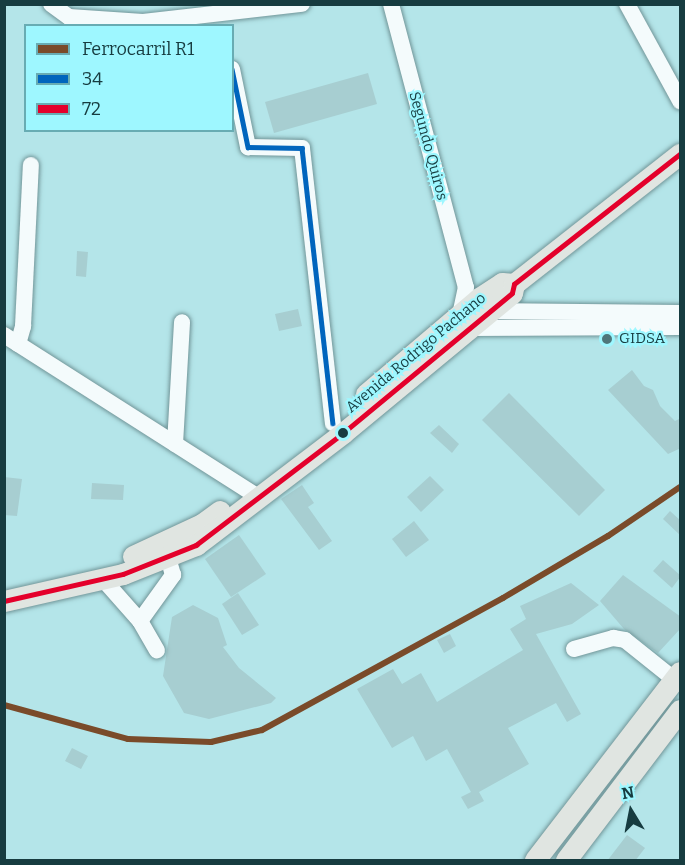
<!DOCTYPE html>
<style>
body{margin:0}
#map{position:relative;width:685px;height:865px;overflow:hidden;background:#b4e5e9;font-family:Bitter,serif}
div>[style]{position:absolute}
[style*='--x']{left:calc(var(--x)*1px);top:calc(var(--y)*1px);width:calc(var(--w)*1px);rotate:calc(var(--a)*1deg)}
.building>*{inset:0;background:#a7ced1}
.roads{filter:drop-shadow(0 0 2px #719598) drop-shadow(0 0 2px #719598)}
.minor>*{height:16px;margin:-8px;padding:0 8px;transform-origin:8px;border-radius:8px;background:#f4fbfc}
.major>*{height:21px;margin:-10.5px;padding:0 10.5px;transform-origin:10.5px;border-radius:10.5px;background:#e0e5e1}
.bus-1>*{height:4.5px;margin:-2.25px;padding:0 2.25px;transform-origin:2.25px;border-radius:2.25px;background:#0065bd}
.bus-2>*{height:4.5px;margin:-2.25px;padding:0 2.25px;transform-origin:2.25px;border-radius:2.25px;background:#e4002b}
.rail-1>*{height:6px;margin:-3px;padding:0 3px;transform-origin:3px;border-radius:3px;background:#7a4b2a}
.dots>*{width:16px;height:16px;translate:-50% -50%;box-sizing:border-box;border:3px solid #9ef7ff;border-radius:50%}
span{translate:-50% -50%;white-space:nowrap;text-align:center;line-height:1.15;-webkit-text-stroke:4.5px #9ef7ff;paint-order:stroke}
.street-label{font-size:15px;color:#173c40}
.poi-label{font-size:15px;color:#173c40}
.left{translate:0 -50%;text-align:left}
.frame{position:absolute;inset:0;border:6px solid #173c40;pointer-events:none}
.legend{position:absolute;left:24px;top:24px;width:210px;height:108px;box-sizing:border-box;background:#9ef7ff;border:2px solid #68acb3;margin:0;padding:8px 10px;list-style:none;font-size:18px;color:#173c40}
.legend li{display:flex;align-items:center;gap:12px;height:30px}
.legend b{width:30px;border:2px solid #68acb3}
.north{position:absolute;left:601px;top:781px;width:60px;height:60px;-webkit-text-stroke:4px #9ef7ff;paint-order:stroke;rotate:350deg;font-size:16px;font-weight:700;line-height:24px;text-align:center;color:#173c40}
.north::after{content:'';display:block;margin:auto;width:21px;height:27px;background:#173c40;clip-path:polygon(50% 0,100% 100%,50% 72%,0 100%)}
</style>
<div id="map">
<div class="building">
<i style="clip-path:polygon(368px 73px,377px 104px,274px 133px,265px 102px)"></i>
<i style="clip-path:polygon(77px 251px,88px 252px,86px 277px,76px 276px)"></i>
<i style="clip-path:polygon(298px 309px,302px 326px,279px 331px,275px 314px)"></i>
<i style="clip-path:polygon(632px 370px,644px 386px,653px 390px,660px 406px,675px 421px,681px 418px,681px 448px,668px 454px,608px 390px)"></i>
<i style="clip-path:polygon(509px 393px,605px 490px,579px 516px,482px 420px)"></i>
<i style="clip-path:polygon(439px 425px,459px 444px,452px 453px,430px 433px)"></i>
<i style="clip-path:polygon(430px 476px,444px 490px,421px 512px,407px 497px)"></i>
<i style="clip-path:polygon(4px 477px,22px 479px,17px 516px,4px 515px)"></i>
<i style="clip-path:polygon(92px 483px,124px 485px,123px 500px,91px 499px)"></i>
<i style="clip-path:polygon(302px 485px,314px 503px,308px 507px,332px 541px,319px 550px,281px 499px)"></i>
<i style="clip-path:polygon(670px 511px,681px 521px,681px 536px,663px 519px)"></i>
<i style="clip-path:polygon(414px 521px,429px 540px,406px 557px,392px 539px)"></i>
<i style="clip-path:polygon(239px 535px,266px 574px,231px 597px,205px 559px)"></i>
<i style="clip-path:polygon(663px 560px,681px 576px,672px 588px,653px 571px)"></i>
<i style="clip-path:polygon(623px 575px,681px 617px,681px 628px,658px 653px,624px 629px,600px 601px)"></i>
<i style="clip-path:polygon(571px 583px,599px 605px,572px 624px,536px 634px,581px 714px,567px 722px,556px 703px,508px 728px,529px 764px,479px 792px,484px 801px,468px 809px,461px 797px,471px 792px,447px 749px,426px 761px,413px 736px,392px 748px,357px 689px,393px 669px,402px 684px,421px 673px,437px 702px,523px 650px,510px 629px,526px 619px,520px 606px)"></i>
<i style="clip-path:polygon(238px 593px,259px 625px,242px 635px,222px 604px)"></i>
<i style="clip-path:polygon(193px 605px,218px 618px,227px 645px,223px 647px,239px 668px,276px 698px,271px 703px,209px 719px,184px 713px,163px 676px,172px 617px)"></i>
<i style="clip-path:polygon(450px 634px,456px 646px,444px 653px,437px 640px)"></i>
<i style="clip-path:polygon(72px 748px,88px 756px,81px 769px,65px 761px)"></i>
<i style="clip-path:polygon(627px 835px,645px 848px,635px 861px,607px 861px)"></i>
</div>
<div class="roads">
<div class="minor">
<i style="--x:51;--y:4;--w:22;--a:36"></i>
<i style="--x:69;--y:17;--w:74;--a:3.9"></i>
<i style="--x:143;--y:22;--w:160;--a:-6.5"></i>
<i style="--x:391;--y:4;--w:293;--a:75.2"></i>
<i style="--x:466;--y:287;--w:25;--a:102"></i>
<i style="--x:461;--y:311;--w:18;--a:71"></i>
<i style="--x:467;--y:328;--w:213;--a:-0.3"></i>
<i style="--x:627;--y:4;--w:111;--a:61.3"></i>
<i style="--x:232;--y:69;--w:80;--a:78.4"></i>
<i style="--x:248;--y:147;--w:54;--a:1.1"></i>
<i style="--x:302;--y:148;--w:277;--a:83.6"></i>
<i style="--x:483;--y:311;--w:197;--a:0.6"></i>
<i style="--x:4;--y:335;--w:301;--a:32.5"></i>
<i style="--x:18;--y:344;--w:19;--a:-74"></i>
<i style="--x:23;--y:326;--w:161;--a:-87.2"></i>
<i style="--x:175;--y:444;--w:122;--a:-86.7"></i>
<i style="--x:102;--y:578;--w:57;--a:48.5"></i>
<i style="--x:140;--y:621;--w:34;--a:60"></i>
<i style="--x:140;--y:621;--w:57;--a:-54.3"></i>
<i style="--x:173;--y:575;--w:19;--a:-106"></i>
<i style="--x:574;--y:649;--w:41;--a:-15.8"></i>
<i style="--x:613;--y:638;--w:12;--a:9"></i>
<i style="--x:625;--y:640;--w:64;--a:38.7"></i>
</div>
<div class="major">
<i style="--x:366;--y:394;--w:148;--a:-40.3"></i>
<i style="--x:479;--y:298;--w:27;--a:-33"></i>
<i style="--x:502;--y:283;--w:12;--a:5"></i>
<i style="--x:133;--y:556;--w:76;--a:-24.9"></i>
<i style="--x:202;--y:524;--w:22;--a:-36"></i>
<i style="--x:4;--y:601;--w:122;--a:-12.8"></i>
<i style="--x:123;--y:574;--w:79;--a:-21.7"></i>
<i style="--x:196;--y:545;--w:185;--a:-37.3"></i>
<i style="--x:343;--y:433;--w:219;--a:-39.6"></i>
<i style="--x:512;--y:293;--w:9;--a:-77"></i>
<i style="--x:514;--y:284;--w:211;--a:-38.1"></i>
<i style="--x:535;--y:860;--w:237;--a:-52.4"></i>
<i style="--x:566;--y:860;--w:188;--a:-52.8"></i>
</div>
</div>
<div class="bus-1">
<i style="--x:232;--y:69;--w:80;--a:78.4"></i>
<i style="--x:248;--y:147;--w:54;--a:1.1"></i>
<i style="--x:302;--y:148;--w:277;--a:83.6"></i>
</div>
<div class="bus-2">
<i style="--x:4;--y:601;--w:122;--a:-12.8"></i>
<i style="--x:123;--y:574;--w:79;--a:-21.7"></i>
<i style="--x:196;--y:545;--w:185;--a:-37.3"></i>
<i style="--x:343;--y:433;--w:219;--a:-39.6"></i>
<i style="--x:512;--y:293;--w:9;--a:-77"></i>
<i style="--x:514;--y:284;--w:211;--a:-38.1"></i>
</div>
<div class="rail-1">
<i style="--x:4;--y:705;--w:129;--a:15.3"></i>
<i style="--x:128;--y:739;--w:83;--a:2.1"></i>
<i style="--x:211;--y:742;--w:52;--a:-13.2"></i>
<i style="--x:262;--y:730;--w:275;--a:-28.7"></i>
<i style="--x:503;--y:598;--w:122;--a:-30.6"></i>
<i style="--x:608;--y:536;--w:87;--a:-34.2"></i>
</div>
<div class="dots">
<i style="left:607px;top:339px;background:#4e777b"></i>
<i style="left:343px;top:433px;background:#173c40"></i>
</div>
<div class="street-label">
<span style="left:428px;top:146px;rotate:75deg">Segundo Quiros</span>
<span style="left:416px;top:353px;rotate:-40deg">Avenida Rodrigo Pachano</span>
</div>
<div class="poi-label">
<span class="left" style="left:619px;top:339px">GIDSA</span>
</div>
<div class="frame"></div>
<ul class="legend">
<li><b style="height:8px;background:#7a4b2a"></b>Ferrocarril R1</li>
<li><b style="height:8px;background:#0065bd"></b>34</li>
<li><b style="height:8px;background:#e4002b"></b>72</li>
</ul>
<div class="north">N</div>
</div>
